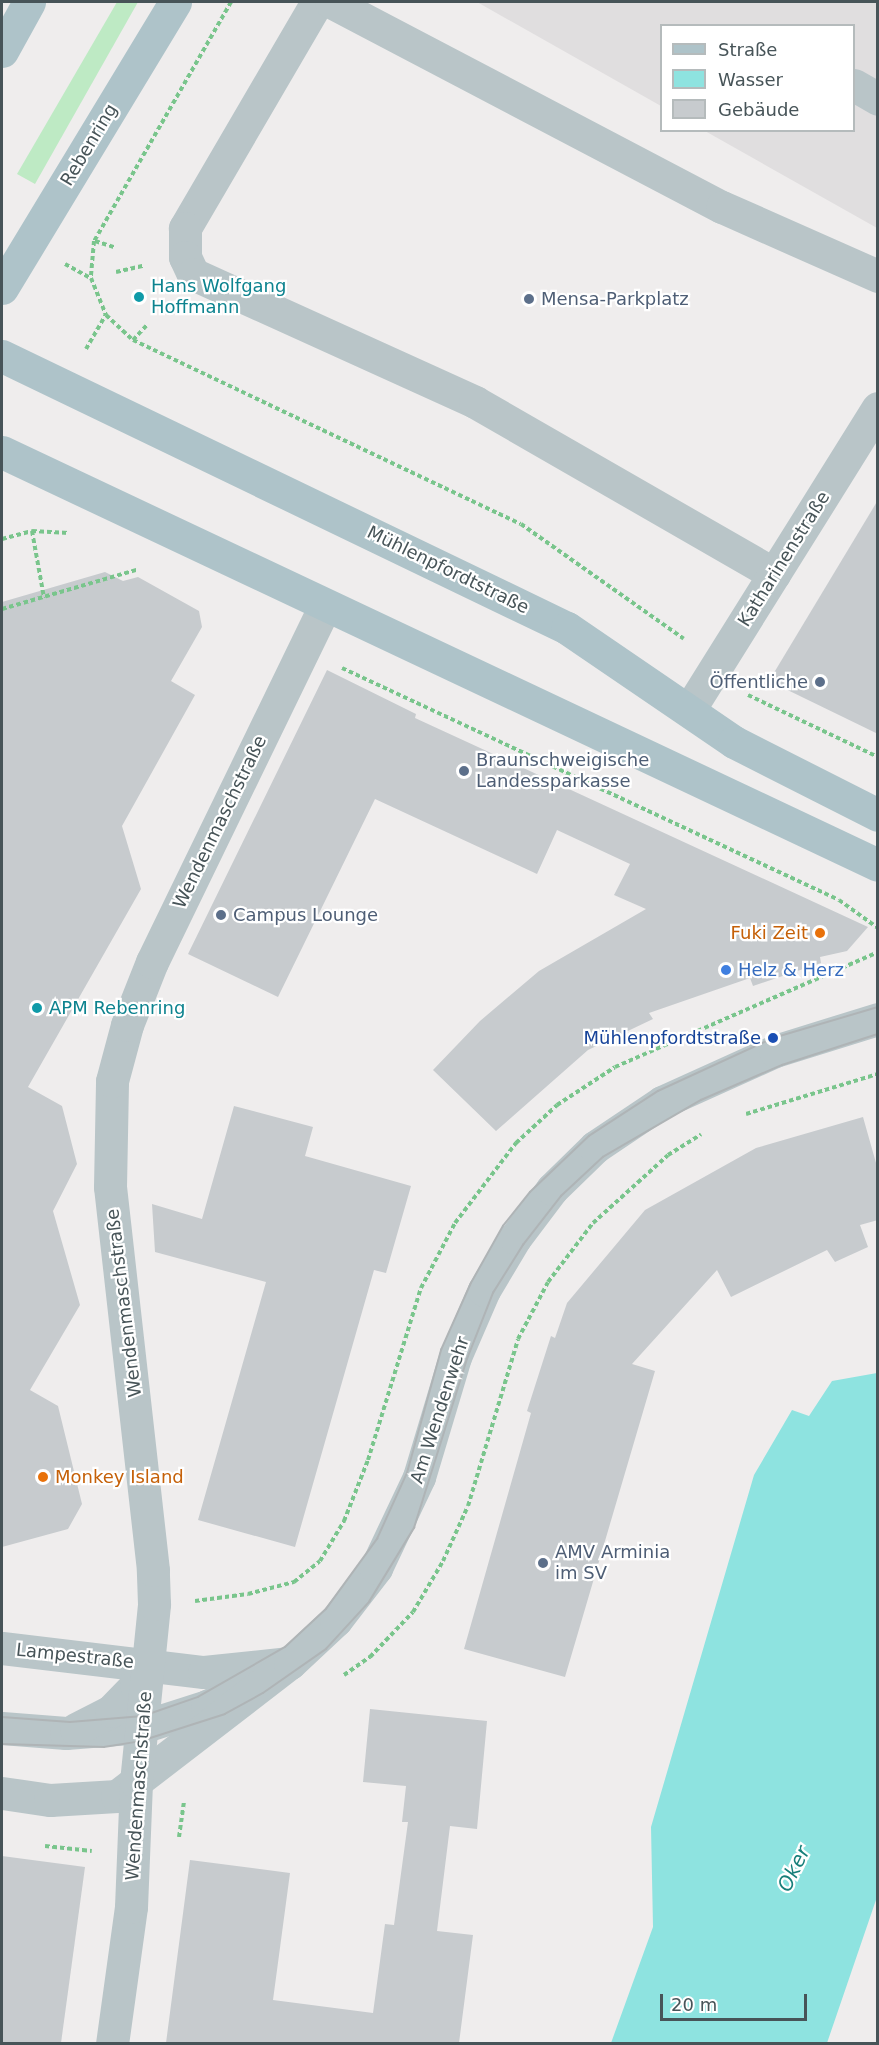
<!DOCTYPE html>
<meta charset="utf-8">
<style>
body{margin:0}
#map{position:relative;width:879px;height:2045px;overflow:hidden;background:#efeded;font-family:"DejaVu Sans",sans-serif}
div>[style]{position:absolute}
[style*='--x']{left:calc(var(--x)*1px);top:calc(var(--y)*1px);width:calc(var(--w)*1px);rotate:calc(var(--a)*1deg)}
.education>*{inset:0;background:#e0dedf}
.green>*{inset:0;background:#beeac4}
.water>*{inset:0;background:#8ee3e0}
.building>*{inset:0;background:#c7cbce}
.path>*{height:4px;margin-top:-2px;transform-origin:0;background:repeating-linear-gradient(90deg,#79c58c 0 4.5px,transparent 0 7.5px)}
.minor>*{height:33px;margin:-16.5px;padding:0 16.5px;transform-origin:16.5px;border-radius:16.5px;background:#b9c5c8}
.major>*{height:33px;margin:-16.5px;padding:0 16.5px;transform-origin:16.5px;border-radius:16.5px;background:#aec3c9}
.tram>*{height:1.5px;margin:-0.75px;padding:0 0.75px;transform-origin:0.75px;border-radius:0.75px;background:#afb4b6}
.dots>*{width:16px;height:16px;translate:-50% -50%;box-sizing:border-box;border:3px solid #fff;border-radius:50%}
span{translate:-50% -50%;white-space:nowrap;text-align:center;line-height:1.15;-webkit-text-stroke:4.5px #fff;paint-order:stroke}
.street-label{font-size:18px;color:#475458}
.culture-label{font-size:18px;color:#0d838f}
.left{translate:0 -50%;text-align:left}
.service-label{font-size:18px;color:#4e5e75}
.right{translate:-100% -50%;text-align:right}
.food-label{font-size:18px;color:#c56008}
.shop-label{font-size:18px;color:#366cbe}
.transit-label{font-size:18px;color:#164399}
.water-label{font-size:20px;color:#177f7a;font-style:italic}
.frame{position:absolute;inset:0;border:3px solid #475458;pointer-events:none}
.legend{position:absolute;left:660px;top:24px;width:195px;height:108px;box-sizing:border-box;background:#fff;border:2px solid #b5bbbc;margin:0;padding:8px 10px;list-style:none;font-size:18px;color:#475458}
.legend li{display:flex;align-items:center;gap:12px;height:30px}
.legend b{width:30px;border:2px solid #b5bbbc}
.scale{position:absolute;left:660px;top:1994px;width:147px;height:27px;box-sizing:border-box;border:3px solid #475458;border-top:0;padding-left:8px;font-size:18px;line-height:21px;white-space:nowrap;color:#475458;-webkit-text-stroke:4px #fff;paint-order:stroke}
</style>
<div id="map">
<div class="education">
<i style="clip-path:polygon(477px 2px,877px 2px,877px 228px,705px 131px,854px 130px,854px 26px,662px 26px,661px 106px)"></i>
</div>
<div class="green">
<i style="clip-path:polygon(117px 2px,138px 2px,35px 184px,17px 174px)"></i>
</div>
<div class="water">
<i style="clip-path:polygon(877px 1373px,877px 1897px,827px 2043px,611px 2043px,653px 1927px,651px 1827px,754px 1475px,792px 1410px,809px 1416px,832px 1381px)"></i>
</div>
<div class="building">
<i style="clip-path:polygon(878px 500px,878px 734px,769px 681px)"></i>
<i style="clip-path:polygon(105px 572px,123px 581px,138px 577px,199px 611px,202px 627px,171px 681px,195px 695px,122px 826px,141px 889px,28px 1087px,62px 1106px,77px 1164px,53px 1211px,80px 1305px,30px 1390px,58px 1406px,82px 1504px,68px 1529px,2px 1547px,2px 602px)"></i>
<i style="clip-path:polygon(327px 670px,416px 714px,415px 718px,868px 927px,847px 951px,820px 957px,821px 963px,753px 986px,750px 978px,649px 1013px,653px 1019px,588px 1050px,496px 1131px,433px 1070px,480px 1021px,539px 971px,646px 909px,614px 895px,630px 864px,557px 830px,537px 874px,375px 799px,278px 997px,188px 954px)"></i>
<i style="clip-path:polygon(234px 1106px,313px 1127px,305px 1156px,411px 1186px,386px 1273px,374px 1270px,295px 1547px,198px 1520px,266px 1282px,155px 1252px,152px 1204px,202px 1219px)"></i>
<i style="clip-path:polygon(863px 1117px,878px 1170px,878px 1220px,860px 1225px,868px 1247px,835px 1262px,827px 1250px,731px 1297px,717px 1270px,632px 1364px,655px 1371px,565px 1677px,464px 1649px,531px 1413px,527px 1411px,551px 1336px,555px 1338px,567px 1303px,645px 1210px,756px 1148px)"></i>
<i style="clip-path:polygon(370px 1709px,487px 1721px,477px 1829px,450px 1826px,437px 1931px,473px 1935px,459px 2043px,166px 2043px,190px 1860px,290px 1873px,273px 2000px,373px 2013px,385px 1924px,394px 1925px,408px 1822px,402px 1822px,406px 1786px,363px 1782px)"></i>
<i style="clip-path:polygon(2px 1856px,85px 1867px,61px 2043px,2px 2043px)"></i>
</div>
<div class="path">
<i style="--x:231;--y:2;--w:275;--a:119.8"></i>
<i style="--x:94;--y:241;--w:37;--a:95"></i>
<i style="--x:91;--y:278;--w:40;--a:68"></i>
<i style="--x:106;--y:315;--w:37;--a:43"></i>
<i style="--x:133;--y:340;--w:429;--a:25.4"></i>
<i style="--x:521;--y:524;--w:199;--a:35.2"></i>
<i style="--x:95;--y:241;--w:20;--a:18"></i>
<i style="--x:65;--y:264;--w:29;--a:29"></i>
<i style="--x:116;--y:272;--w:28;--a:-13"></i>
<i style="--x:133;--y:340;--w:22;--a:-47"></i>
<i style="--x:86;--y:349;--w:39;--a:-60"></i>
<i style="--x:32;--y:531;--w:68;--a:79.8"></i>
<i style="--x:2;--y:539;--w:31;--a:-15"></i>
<i style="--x:32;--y:531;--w:37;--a:3"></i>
<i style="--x:2;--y:609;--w:140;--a:-16.2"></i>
<i style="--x:342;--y:668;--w:548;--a:25.02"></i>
<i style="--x:839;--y:900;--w:48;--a:35.7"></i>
<i style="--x:748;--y:695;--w:144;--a:25.5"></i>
<i style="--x:746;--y:1114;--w:138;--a:-16.9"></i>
<i style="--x:195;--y:1601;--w:53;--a:-7.5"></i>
<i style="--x:248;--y:1594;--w:48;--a:-14.6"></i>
<i style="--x:294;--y:1582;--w:33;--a:-39"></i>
<i style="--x:320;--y:1561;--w:47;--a:-59"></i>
<i style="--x:344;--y:1521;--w:66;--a:-68.5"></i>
<i style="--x:368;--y:1460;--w:180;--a:-72.9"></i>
<i style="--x:421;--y:1288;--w:73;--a:-62.4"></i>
<i style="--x:455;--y:1223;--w:101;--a:-52.7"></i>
<i style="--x:516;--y:1143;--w:56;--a:-42.8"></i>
<i style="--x:557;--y:1105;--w:69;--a:-33.2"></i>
<i style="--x:615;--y:1067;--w:287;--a:-23.6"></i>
<i style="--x:344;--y:1675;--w:32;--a:-35"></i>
<i style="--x:370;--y:1657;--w:62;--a:-46.3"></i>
<i style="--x:413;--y:1612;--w:59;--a:-59.5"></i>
<i style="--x:443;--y:1561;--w:60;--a:-65.6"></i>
<i style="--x:468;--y:1506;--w:174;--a:-73.3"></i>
<i style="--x:518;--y:1339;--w:64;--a:-62.2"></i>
<i style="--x:548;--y:1282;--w:74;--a:-52.7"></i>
<i style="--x:593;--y:1223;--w:101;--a:-42.2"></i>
<i style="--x:668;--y:1155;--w:39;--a:-32"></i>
<i style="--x:179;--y:1837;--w:37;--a:-82"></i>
<i style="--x:45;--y:1846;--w:47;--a:6.1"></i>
</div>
<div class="minor">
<i style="--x:317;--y:2;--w:262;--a:120.3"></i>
<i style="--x:185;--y:228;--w:29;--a:90"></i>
<i style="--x:185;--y:257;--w:19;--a:65"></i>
<i style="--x:193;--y:274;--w:310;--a:24.4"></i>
<i style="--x:475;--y:402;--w:345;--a:29.9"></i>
<i style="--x:331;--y:2;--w:441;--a:27.7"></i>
<i style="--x:722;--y:207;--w:171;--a:23.9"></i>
<i style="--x:854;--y:85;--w:28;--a:30"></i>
<i style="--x:689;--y:710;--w:356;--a:-58"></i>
<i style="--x:2;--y:1648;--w:203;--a:6.8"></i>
<i style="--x:204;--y:1672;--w:86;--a:-6"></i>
<i style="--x:2;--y:1728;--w:64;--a:4.5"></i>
<i style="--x:66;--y:1733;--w:76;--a:-4.5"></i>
<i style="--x:142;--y:1727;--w:68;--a:-17.9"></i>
<i style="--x:207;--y:1706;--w:23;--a:-25"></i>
<i style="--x:76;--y:1729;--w:39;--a:-27"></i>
<i style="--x:111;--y:1711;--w:36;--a:-46"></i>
<i style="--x:136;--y:1685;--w:22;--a:-58"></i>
<i style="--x:2;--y:1793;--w:49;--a:8.3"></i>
<i style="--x:50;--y:1800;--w:67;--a:-3.4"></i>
<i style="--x:117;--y:1796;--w:218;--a:-37.6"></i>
<i style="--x:290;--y:1663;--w:63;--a:-43.1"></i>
<i style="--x:336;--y:1620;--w:66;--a:-52.4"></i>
<i style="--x:376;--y:1568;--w:101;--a:-64.7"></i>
<i style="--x:419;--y:1477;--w:125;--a:-73.3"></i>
<i style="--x:455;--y:1357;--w:73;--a:-66.6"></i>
<i style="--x:484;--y:1290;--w:61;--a:-59.2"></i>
<i style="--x:515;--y:1238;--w:61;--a:-52.9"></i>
<i style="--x:552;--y:1189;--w:60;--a:-44.3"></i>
<i style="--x:595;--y:1147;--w:81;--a:-33.9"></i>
<i style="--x:662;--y:1102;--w:124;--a:-24.3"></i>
<i style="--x:775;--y:1051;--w:108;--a:-17.3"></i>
<i style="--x:112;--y:2044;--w:138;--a:-82.1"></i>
<i style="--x:131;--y:1907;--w:125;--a:-87.7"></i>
<i style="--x:136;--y:1782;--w:179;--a:-84.2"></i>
<i style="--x:154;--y:1604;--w:34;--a:-92"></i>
<i style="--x:153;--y:1570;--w:385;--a:-96.4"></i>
<i style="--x:110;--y:1187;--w:106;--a:-88.9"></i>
<i style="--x:112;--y:1081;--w:58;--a:-75"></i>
<i style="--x:127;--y:1025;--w:68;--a:-68.4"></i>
<i style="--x:152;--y:962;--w:396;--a:-64.1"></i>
</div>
<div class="major">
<i style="--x:2;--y:51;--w:56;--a:-61.1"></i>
<i style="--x:2;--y:288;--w:334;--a:-58.8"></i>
<i style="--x:2;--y:356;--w:627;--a:25.71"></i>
<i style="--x:567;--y:628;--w:202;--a:34.3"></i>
<i style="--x:734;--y:742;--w:161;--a:26.9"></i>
<i style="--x:2;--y:452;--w:968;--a:25.24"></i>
</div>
<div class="tram">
<i style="--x:2;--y:1717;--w:68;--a:4.2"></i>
<i style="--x:70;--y:1722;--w:73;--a:-4.7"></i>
<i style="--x:143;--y:1716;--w:58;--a:-19.1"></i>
<i style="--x:198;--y:1697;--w:100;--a:-29.9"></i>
<i style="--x:285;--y:1647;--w:56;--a:-42.8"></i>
<i style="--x:326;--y:1609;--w:87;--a:-53.9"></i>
<i style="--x:377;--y:1539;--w:72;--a:-65.6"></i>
<i style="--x:407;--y:1473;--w:128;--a:-74.5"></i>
<i style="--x:441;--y:1350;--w:73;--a:-65.9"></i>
<i style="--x:471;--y:1283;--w:65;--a:-60.7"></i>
<i style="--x:503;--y:1226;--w:43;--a:-51.5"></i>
<i style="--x:530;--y:1192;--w:81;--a:-43.5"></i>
<i style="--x:589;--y:1136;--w:82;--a:-33.1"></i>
<i style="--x:658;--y:1091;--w:127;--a:-24.7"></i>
<i style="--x:773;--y:1038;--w:109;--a:-16.4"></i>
<i style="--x:2;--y:1744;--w:102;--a:1.7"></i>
<i style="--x:104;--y:1747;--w:37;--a:-9"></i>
<i style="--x:141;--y:1741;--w:88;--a:-17.8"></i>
<i style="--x:225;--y:1714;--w:43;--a:-28.9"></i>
<i style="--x:263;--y:1693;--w:77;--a:-34.9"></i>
<i style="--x:326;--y:1649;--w:64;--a:-47.5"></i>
<i style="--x:369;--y:1602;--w:87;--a:-58.7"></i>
<i style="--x:414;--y:1528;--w:177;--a:-72.6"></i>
<i style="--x:467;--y:1359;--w:71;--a:-68.5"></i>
<i style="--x:493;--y:1293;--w:57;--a:-58"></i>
<i style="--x:523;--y:1245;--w:62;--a:-52.2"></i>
<i style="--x:561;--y:1196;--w:57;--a:-42.9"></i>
<i style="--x:603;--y:1157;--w:113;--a:-30.2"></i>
<i style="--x:701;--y:1100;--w:88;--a:-23.4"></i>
<i style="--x:782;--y:1065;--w:101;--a:-17.9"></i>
</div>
<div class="dots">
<i style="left:139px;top:297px;background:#0f9aa8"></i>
<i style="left:529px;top:299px;background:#5c6f8a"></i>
<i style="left:820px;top:682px;background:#5c6f8a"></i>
<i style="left:464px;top:771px;background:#5c6f8a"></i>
<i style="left:221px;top:915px;background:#5c6f8a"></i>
<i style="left:820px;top:933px;background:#e8710a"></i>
<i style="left:726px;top:970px;background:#3f7fe0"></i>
<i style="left:37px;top:1008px;background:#0f9aa8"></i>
<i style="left:773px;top:1038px;background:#1a4fb4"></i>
<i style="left:43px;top:1477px;background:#e8710a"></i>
<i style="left:543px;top:1563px;background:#5c6f8a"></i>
</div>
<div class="street-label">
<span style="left:89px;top:145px;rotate:-59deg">Rebenring</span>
<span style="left:784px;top:559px;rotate:-58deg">Katharinenstraße</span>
<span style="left:448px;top:570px;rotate:26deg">Mühlenpfordtstraße</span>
<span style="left:220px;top:822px;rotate:-64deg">Wendenmaschstraße</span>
<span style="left:124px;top:1303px;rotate:-97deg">Wendenmaschstraße</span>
<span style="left:440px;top:1410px;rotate:-72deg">Am Wendenwehr</span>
<span style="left:75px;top:1656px;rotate:6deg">Lampestraße</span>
<span style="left:139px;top:1786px;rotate:-86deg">Wendenmaschstraße</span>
</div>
<div class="culture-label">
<span class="left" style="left:151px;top:297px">Hans Wolfgang<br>Hoffmann</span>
<span class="left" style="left:49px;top:1008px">APM Rebenring</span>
</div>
<div class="service-label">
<span class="left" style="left:541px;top:299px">Mensa-Parkplatz</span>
<span class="right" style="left:808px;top:682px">Öffentliche</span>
<span class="left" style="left:476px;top:771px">Braunschweigische<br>Landessparkasse</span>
<span class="left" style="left:233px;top:915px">Campus Lounge</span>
<span class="left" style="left:555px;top:1563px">AMV Arminia<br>im SV</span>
</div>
<div class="food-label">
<span class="right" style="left:808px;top:933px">Fuki Zeit</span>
<span class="left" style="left:55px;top:1477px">Monkey Island</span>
</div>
<div class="shop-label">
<span class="left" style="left:738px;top:970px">Helz &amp; Herz</span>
</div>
<div class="transit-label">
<span class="right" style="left:761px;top:1038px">Mühlenpfordtstraße</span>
</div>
<div class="water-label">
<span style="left:794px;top:1869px;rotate:-64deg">Oker</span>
</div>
<div class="frame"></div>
<ul class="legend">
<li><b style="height:8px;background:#aec3c9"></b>Straße</li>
<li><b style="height:16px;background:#8ee3e0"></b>Wasser</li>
<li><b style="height:16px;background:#c7cbce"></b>Gebäude</li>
</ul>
<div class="scale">20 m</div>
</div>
